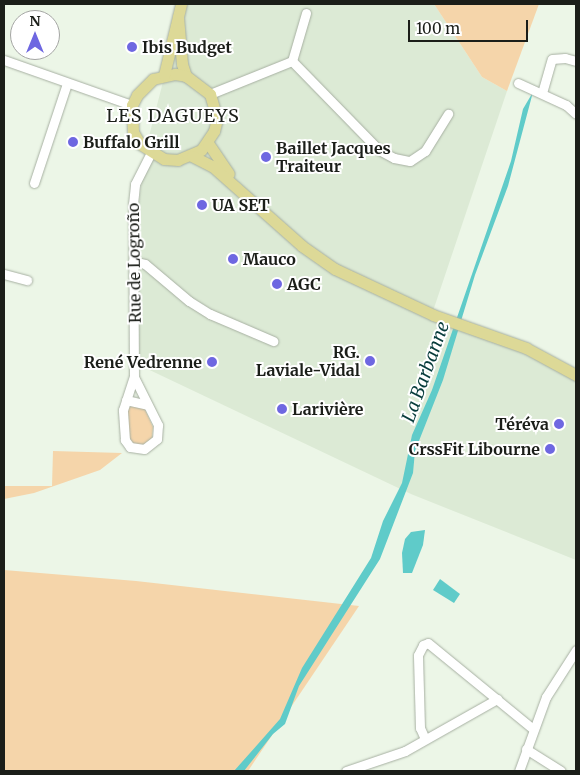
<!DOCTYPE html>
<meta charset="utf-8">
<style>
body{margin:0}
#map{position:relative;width:580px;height:775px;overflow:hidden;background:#ecf6e7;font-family:Merriweather,serif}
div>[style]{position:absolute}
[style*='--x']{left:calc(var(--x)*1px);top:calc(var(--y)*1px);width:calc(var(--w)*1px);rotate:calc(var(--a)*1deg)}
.built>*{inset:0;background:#dcead5}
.green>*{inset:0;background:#f5d5aa}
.water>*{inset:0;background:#5fcbc9}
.roads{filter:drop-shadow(0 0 1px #a7b0a2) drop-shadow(0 0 1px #a7b0a2)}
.minor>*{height:9px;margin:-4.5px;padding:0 4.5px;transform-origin:4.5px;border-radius:4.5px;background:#fff}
.major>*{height:11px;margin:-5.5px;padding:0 5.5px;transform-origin:5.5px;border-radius:5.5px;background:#ddd997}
.dots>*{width:14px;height:14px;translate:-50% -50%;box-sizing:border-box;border:2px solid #fff;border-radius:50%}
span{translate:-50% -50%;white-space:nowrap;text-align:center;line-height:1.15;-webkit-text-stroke:4px #fff;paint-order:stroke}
.poi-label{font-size:16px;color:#1b1e19;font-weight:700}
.left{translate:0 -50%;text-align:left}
.right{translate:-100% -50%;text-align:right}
.street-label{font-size:16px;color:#1b1e19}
.neighbourhood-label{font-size:18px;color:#1b1e19;letter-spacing:1px}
.water-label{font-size:18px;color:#073c3b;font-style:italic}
.frame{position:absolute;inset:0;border:5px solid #1b1e19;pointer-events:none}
.north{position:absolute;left:10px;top:10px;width:50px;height:50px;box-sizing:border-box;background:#fff;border:1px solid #a4a5a3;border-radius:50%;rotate:0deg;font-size:14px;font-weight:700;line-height:20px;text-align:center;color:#1b1e19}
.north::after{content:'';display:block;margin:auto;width:18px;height:22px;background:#6e67e1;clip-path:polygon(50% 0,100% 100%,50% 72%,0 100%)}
.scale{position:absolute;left:408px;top:20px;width:120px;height:22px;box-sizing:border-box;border:2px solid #1b1e19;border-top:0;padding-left:6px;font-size:15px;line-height:18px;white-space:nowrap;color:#1b1e19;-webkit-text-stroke:4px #fff;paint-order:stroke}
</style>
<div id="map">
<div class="built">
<i style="clip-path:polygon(183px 4px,434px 4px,482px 77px,507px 91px,433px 311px,576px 378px,576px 560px,411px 494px,139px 365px,133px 250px,146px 148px)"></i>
</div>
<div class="green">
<i style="clip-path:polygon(434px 4px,539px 4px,507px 91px,482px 77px)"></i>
<i style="clip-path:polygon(134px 404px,144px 407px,153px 427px,152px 439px,139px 447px,128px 440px,126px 410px)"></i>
<i style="clip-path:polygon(53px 451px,122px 453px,100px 470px,34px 493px,4px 499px,4px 486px,52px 486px)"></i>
<i style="clip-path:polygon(4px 570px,136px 581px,359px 606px,248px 771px,4px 771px)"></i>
</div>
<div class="water">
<i style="clip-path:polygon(533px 92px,508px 186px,475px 275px,443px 380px,415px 451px,413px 473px,380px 559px,299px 686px,285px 724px,273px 734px,244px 771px,234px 771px,280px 719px,302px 668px,371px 558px,383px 521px,402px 483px,412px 435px,432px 390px,511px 161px,523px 109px)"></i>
<i style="clip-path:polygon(425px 530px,423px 545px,412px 573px,403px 573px,402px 553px,405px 539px,411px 532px)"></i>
<i style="clip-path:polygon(440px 579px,460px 594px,454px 603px,433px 590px)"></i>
</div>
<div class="roads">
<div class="minor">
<i style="--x:4;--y:60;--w:136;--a:19.4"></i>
<i style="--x:292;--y:61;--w:50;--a:-73.7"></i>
<i style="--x:518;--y:83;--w:53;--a:24.6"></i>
<i style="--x:566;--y:105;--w:13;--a:42"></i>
<i style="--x:542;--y:93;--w:35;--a:-74"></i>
<i style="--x:552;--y:59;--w:13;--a:-4"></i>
<i style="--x:565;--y:58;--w:11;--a:15"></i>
<i style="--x:210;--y:94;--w:88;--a:-21.9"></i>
<i style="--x:292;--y:61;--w:124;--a:45.7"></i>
<i style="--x:379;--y:150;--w:17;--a:28"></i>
<i style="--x:394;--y:158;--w:16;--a:11"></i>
<i style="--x:410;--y:161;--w:18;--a:-34"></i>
<i style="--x:425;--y:151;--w:44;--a:-58.1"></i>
<i style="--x:34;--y:183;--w:105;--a:-71.7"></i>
<i style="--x:133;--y:261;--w:12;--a:14"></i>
<i style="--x:145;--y:264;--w:57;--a:40.1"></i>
<i style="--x:189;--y:301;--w:25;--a:32"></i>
<i style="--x:210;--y:314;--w:69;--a:23.2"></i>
<i style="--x:4;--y:274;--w:24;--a:15"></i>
<i style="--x:134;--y:377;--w:54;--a:63.4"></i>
<i style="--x:158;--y:425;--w:14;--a:94"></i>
<i style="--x:157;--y:439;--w:16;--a:142"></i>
<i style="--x:144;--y:449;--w:14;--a:-172"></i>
<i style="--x:130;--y:447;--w:9;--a:-126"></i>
<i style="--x:125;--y:440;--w:30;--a:-94"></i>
<i style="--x:123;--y:410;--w:35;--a:-72"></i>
<i style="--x:134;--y:377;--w:173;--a:-90.3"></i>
<i style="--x:133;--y:204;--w:20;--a:-84"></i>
<i style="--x:135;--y:184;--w:35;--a:-63"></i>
<i style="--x:126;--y:400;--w:22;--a:13"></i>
<i style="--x:425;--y:739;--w:12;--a:-114"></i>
<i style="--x:420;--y:728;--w:73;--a:-91.6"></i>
<i style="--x:418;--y:655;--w:11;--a:-63"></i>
<i style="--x:423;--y:645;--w:5;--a:-22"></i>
<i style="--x:428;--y:643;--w:136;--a:39.3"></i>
<i style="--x:526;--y:749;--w:41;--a:32.2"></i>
<i style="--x:346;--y:771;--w:62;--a:-18.7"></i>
<i style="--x:405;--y:751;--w:106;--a:-29.5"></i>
<i style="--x:519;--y:771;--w:79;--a:-70"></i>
<i style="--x:546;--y:697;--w:56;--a:-57.4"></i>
</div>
<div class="major">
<i style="--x:178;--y:17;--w:47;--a:85.1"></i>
<i style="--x:182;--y:64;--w:13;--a:72"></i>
<i style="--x:186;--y:76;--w:30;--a:37"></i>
<i style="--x:210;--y:94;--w:26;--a:74"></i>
<i style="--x:217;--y:119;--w:12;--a:104"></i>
<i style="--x:214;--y:131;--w:23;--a:124"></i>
<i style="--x:201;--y:150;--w:25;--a:157"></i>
<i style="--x:178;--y:160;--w:14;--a:-176"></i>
<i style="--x:164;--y:159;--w:28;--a:-148"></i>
<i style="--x:140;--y:144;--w:14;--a:-120"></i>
<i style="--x:133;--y:132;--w:27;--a:-92"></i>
<i style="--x:132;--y:105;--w:11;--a:-63"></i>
<i style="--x:137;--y:95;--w:23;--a:-45"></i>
<i style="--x:153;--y:79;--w:23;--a:-13"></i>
<i style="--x:175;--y:74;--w:11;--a:10"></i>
<i style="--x:164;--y:75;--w:73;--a:-76.5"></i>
<i style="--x:208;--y:143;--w:37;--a:56"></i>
<i style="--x:192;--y:156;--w:22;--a:27"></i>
<i style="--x:212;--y:166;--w:120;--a:41.6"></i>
<i style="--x:302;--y:246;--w:40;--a:34.9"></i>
<i style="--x:335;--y:269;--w:108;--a:25.1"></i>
<i style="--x:433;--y:315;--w:99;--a:19.5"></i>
<i style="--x:526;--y:348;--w:57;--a:28.4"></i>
</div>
</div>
<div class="dots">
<i style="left:132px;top:47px;background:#6e67e1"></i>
<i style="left:73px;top:142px;background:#6e67e1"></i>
<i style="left:266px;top:157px;background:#6e67e1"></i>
<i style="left:202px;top:205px;background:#6e67e1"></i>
<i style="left:233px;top:259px;background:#6e67e1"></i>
<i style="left:277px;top:284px;background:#6e67e1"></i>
<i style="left:370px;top:361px;background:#6e67e1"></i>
<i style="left:212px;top:362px;background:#6e67e1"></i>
<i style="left:282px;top:409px;background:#6e67e1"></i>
<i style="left:559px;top:424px;background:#6e67e1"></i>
<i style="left:550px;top:449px;background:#6e67e1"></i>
</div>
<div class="poi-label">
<span class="left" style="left:142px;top:47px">Ibis Budget</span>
<span class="left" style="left:83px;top:142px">Buffalo Grill</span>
<span class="left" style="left:276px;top:157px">Baillet Jacques<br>Traiteur</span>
<span class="left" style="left:212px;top:205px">UA SET</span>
<span class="left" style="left:243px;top:259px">Mauco</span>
<span class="left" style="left:287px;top:284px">AGC</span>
<span class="right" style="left:360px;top:361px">RG.<br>Laviale-Vidal</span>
<span class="right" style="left:202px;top:362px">René Vedrenne</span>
<span class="left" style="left:292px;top:409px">Larivière</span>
<span class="right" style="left:549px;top:424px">Téréva</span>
<span class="right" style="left:540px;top:449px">CrssFit Libourne</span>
</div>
<div class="street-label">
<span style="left:134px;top:263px;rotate:-91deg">Rue de Logroño</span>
</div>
<div class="neighbourhood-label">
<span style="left:173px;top:116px">LES DAGUEYS</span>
</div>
<div class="water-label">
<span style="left:426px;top:372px;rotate:-70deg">La Barbanne</span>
</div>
<div class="frame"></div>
<div class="north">N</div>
<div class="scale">100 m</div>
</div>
